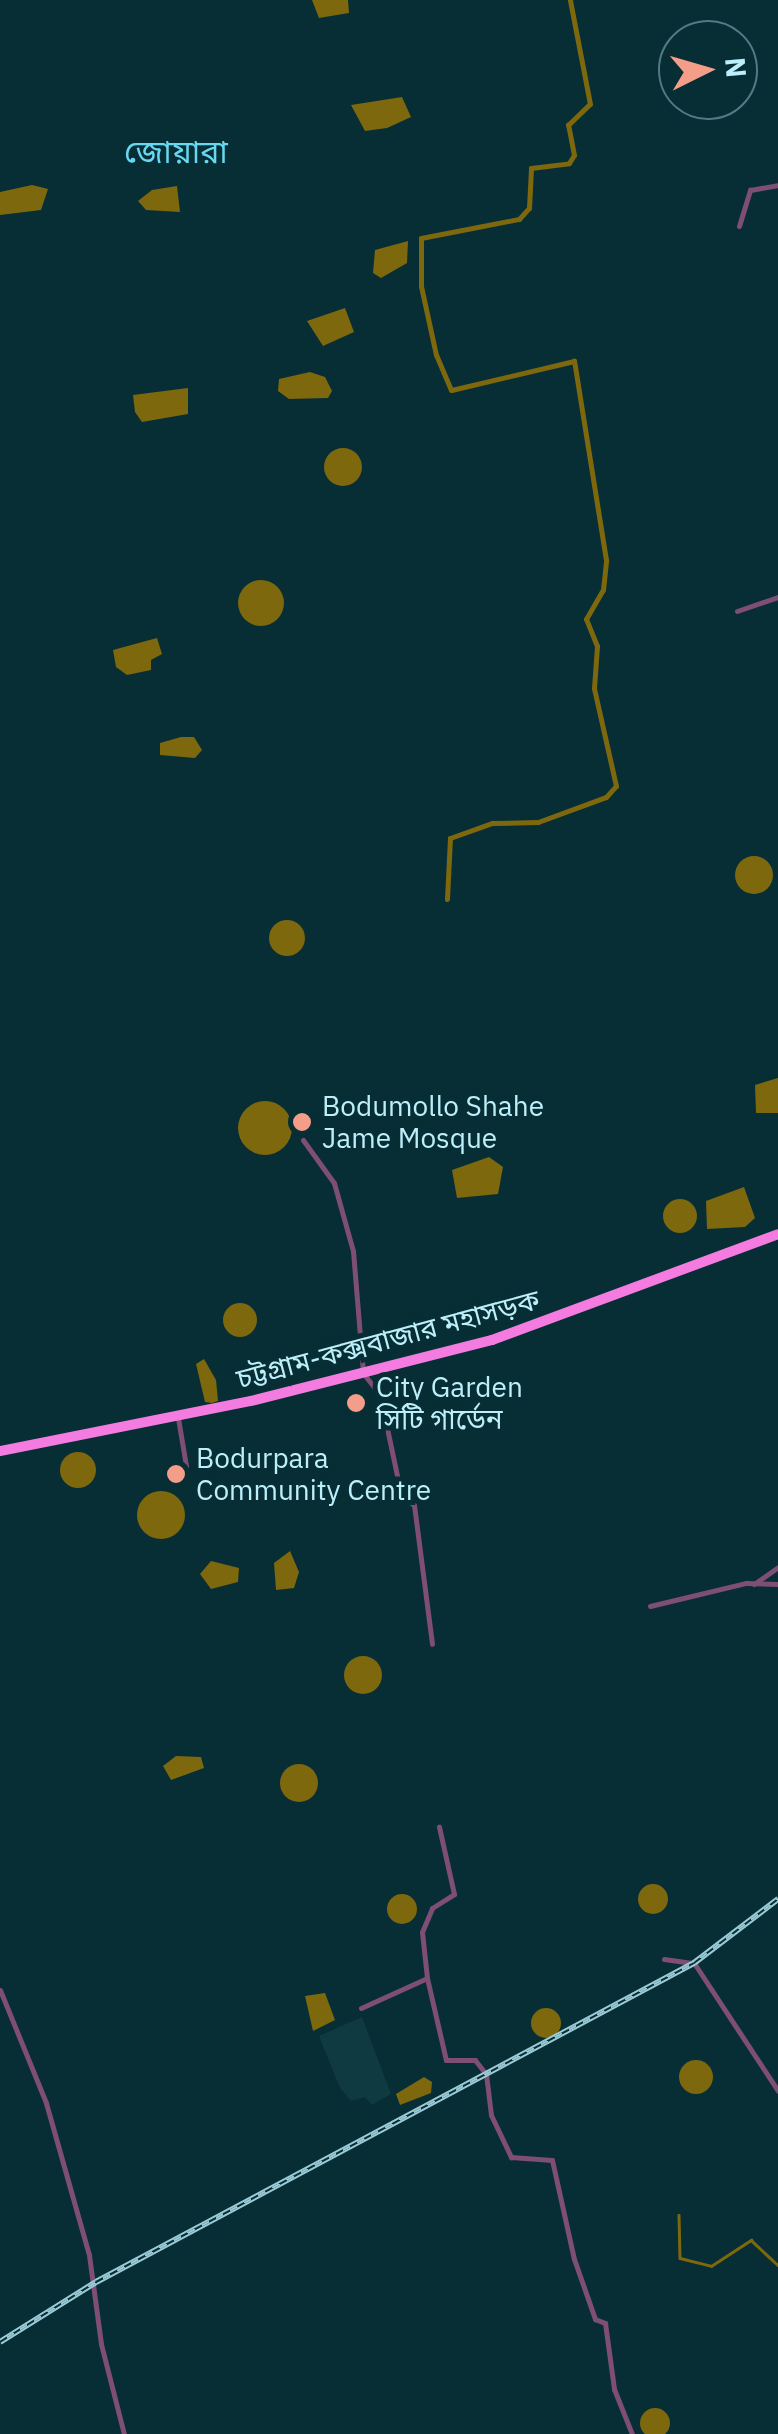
<!DOCTYPE html>
<meta charset="utf-8">
<style>
body{margin:0}
#map{position:relative;width:778px;height:2434px;overflow:hidden;background:#072d35;font-family:"IBM Plex Sans","Noto Sans Bengali",sans-serif}
div>[style]{position:absolute}
[style*='--x']{left:calc(var(--x)*1px);top:calc(var(--y)*1px);width:calc(var(--w)*1px);rotate:calc(var(--a)*1deg)}
.built>*{inset:0;background:#103a42}
.water>*{inset:0;background:#7e680e}
.round{border-radius:50%}
.stream>*{height:2.5px;margin:-1.25px;padding:0 1.25px;transform-origin:1.25px;border-radius:1.25px;background:#7e680e}
.canal>*{height:5px;margin:-2.5px;padding:0 2.5px;transform-origin:2.5px;border-radius:2.5px;background:#7e680e}
.street>*{height:5px;margin:-2.5px;padding:0 2.5px;transform-origin:2.5px;border-radius:2.5px;background:#7e4e75}
.highway>*{height:10px;margin:-5px;padding:0 5px;transform-origin:5px;border-radius:5px;background:#f47ce0}
.rail>*{height:6px;margin-top:-3px;transform-origin:0;background:repeating-linear-gradient(90deg,#072d35 0 8px,#9bcbd6 0 16px);box-sizing:border-box;border-block:2px solid #9bcbd6}
.dots>*{width:28px;height:28px;translate:-50% -50%;box-sizing:border-box;border:5px solid #072d35;border-radius:50%}
span{translate:-50% -50%;white-space:nowrap;text-align:center;line-height:1.15;-webkit-text-stroke:10px #072d35;paint-order:stroke}
.poi-label{font-size:28px;color:#bdeffb}
.left{translate:0 -50%;text-align:left}
.street-label{font-size:28px;color:#bdeffb}
.quarter-label{font-size:32px;color:#67d8f0}
.north{position:absolute;left:658px;top:20px;width:100px;height:100px;box-sizing:border-box;background:#072d35;border:2px solid #507b84;border-radius:50%;rotate:85deg;font-size:28px;font-weight:700;line-height:40px;text-align:center;color:#bdeffb}
.north::after{content:'';display:block;margin:auto;width:35px;height:45px;background:#f49e8a;clip-path:polygon(50% 0,100% 100%,50% 72%,0 100%)}
</style>
<div id="map">
<div class="built">
<i style="clip-path:polygon(362px 2017px,391px 2094px,372px 2105px,365px 2097px,351px 2101px,340px 2088px,319px 2036px)"></i>
</div>
<div class="water">
<i style="clip-path:polygon(312px 0,348px 0,349px 13px,319px 18px)"></i>
<i style="clip-path:polygon(402px 97px,411px 117px,387px 128px,365px 131px,351px 105px)"></i>
<i style="clip-path:polygon(32px 185px,48px 189px,41px 210px,0 215px,0 192px)"></i>
<i style="clip-path:polygon(177px 186px,180px 212px,146px 210px,138px 201px,152px 190px)"></i>
<i style="clip-path:polygon(408px 241px,407px 263px,381px 278px,373px 273px,375px 250px)"></i>
<i style="clip-path:polygon(345px 308px,354px 332px,323px 346px,307px 321px)"></i>
<i style="clip-path:polygon(310px 372px,325px 377px,332px 391px,328px 398px,289px 399px,278px 391px,279px 379px)"></i>
<i style="clip-path:polygon(188px 388px,188px 414px,142px 422px,135px 412px,133px 395px)"></i>
<i class="round" style="left:324px;top:448px;width:38px;height:38px"></i>
<i class="round" style="left:238px;top:580px;width:46px;height:46px"></i>
<i style="clip-path:polygon(157px 638px,162px 654px,151px 660px,151px 670px,127px 675px,116px 667px,113px 650px)"></i>
<i style="clip-path:polygon(181px 737px,194px 737px,202px 750px,195px 758px,160px 755px,160px 743px)"></i>
<i class="round" style="left:735px;top:856px;width:38px;height:38px"></i>
<i class="round" style="left:269px;top:920px;width:36px;height:36px"></i>
<i style="clip-path:polygon(778px 1078px,778px 1113px,756px 1113px,755px 1085px)"></i>
<i class="round" style="left:238px;top:1101px;width:54px;height:54px"></i>
<i style="clip-path:polygon(489px 1157px,503px 1167px,498px 1194px,457px 1198px,452px 1170px)"></i>
<i style="clip-path:polygon(744px 1187px,755px 1218px,745px 1227px,707px 1229px,706px 1201px)"></i>
<i class="round" style="left:663px;top:1199px;width:34px;height:34px"></i>
<i class="round" style="left:223px;top:1303px;width:34px;height:34px"></i>
<i style="clip-path:polygon(204px 1359px,216px 1380px,218px 1401px,212px 1403px,205px 1402px,196px 1364px)"></i>
<i class="round" style="left:60px;top:1452px;width:36px;height:36px"></i>
<i class="round" style="left:137px;top:1491px;width:48px;height:48px"></i>
<i style="clip-path:polygon(290px 1551px,299px 1572px,294px 1588px,276px 1590px,274px 1563px)"></i>
<i style="clip-path:polygon(211px 1561px,239px 1568px,238px 1582px,211px 1589px,200px 1574px)"></i>
<i class="round" style="left:344px;top:1656px;width:38px;height:38px"></i>
<i style="clip-path:polygon(176px 1756px,201px 1757px,204px 1768px,171px 1780px,163px 1766px)"></i>
<i class="round" style="left:280px;top:1764px;width:38px;height:38px"></i>
<i class="round" style="left:638px;top:1884px;width:30px;height:30px"></i>
<i class="round" style="left:387px;top:1894px;width:30px;height:30px"></i>
<i style="clip-path:polygon(325px 1993px,335px 2020px,313px 2031px,305px 1996px)"></i>
<i class="round" style="left:531px;top:2008px;width:30px;height:30px"></i>
<i class="round" style="left:679px;top:2060px;width:34px;height:34px"></i>
<i style="clip-path:polygon(424px 2077px,432px 2082px,431px 2093px,400px 2105px,396px 2094px)"></i>
<i class="round" style="left:640px;top:2408px;width:30px;height:30px"></i>
</div>
<div class="stream">
<i style="--x:679;--y:2215;--w:43;--a:88.7"></i>
<i style="--x:680;--y:2258;--w:32;--a:14"></i>
<i style="--x:711;--y:2266;--w:48;--a:-33"></i>
<i style="--x:751;--y:2240;--w:37;--a:43"></i>
</div>
<div class="canal">
<i style="--x:447;--y:899;--w:61;--a:-87.2"></i>
<i style="--x:450;--y:838;--w:45;--a:-19.7"></i>
<i style="--x:492;--y:823;--w:46;--a:-1.2"></i>
<i style="--x:538;--y:822;--w:72;--a:-20.2"></i>
<i style="--x:606;--y:797;--w:15;--a:-48"></i>
<i style="--x:616;--y:786;--w:100;--a:-102.7"></i>
<i style="--x:594;--y:688;--w:42;--a:-85.9"></i>
<i style="--x:597;--y:646;--w:29;--a:-112"></i>
<i style="--x:586;--y:619;--w:34;--a:-60"></i>
<i style="--x:603;--y:590;--w:30;--a:-84"></i>
<i style="--x:606;--y:560;--w:202;--a:-99.1"></i>
<i style="--x:574;--y:361;--w:126;--a:166.7"></i>
<i style="--x:451;--y:390;--w:38;--a:-113"></i>
<i style="--x:436;--y:355;--w:71;--a:-102.3"></i>
<i style="--x:421;--y:286;--w:48;--a:-90"></i>
<i style="--x:421;--y:238;--w:100;--a:-11"></i>
<i style="--x:519;--y:219;--w:15;--a:-48"></i>
<i style="--x:529;--y:208;--w:40;--a:-87.1"></i>
<i style="--x:531;--y:168;--w:38;--a:-7"></i>
<i style="--x:569;--y:163;--w:9;--a:-58"></i>
<i style="--x:574;--y:155;--w:31;--a:-101"></i>
<i style="--x:568;--y:125;--w:30;--a:-44"></i>
<i style="--x:590;--y:104;--w:106;--a:-100.9"></i>
</div>
<div class="street">
<i style="--x:739;--y:226;--w:38;--a:-73"></i>
<i style="--x:750;--y:190;--w:28;--a:-10"></i>
<i style="--x:737;--y:611;--w:43;--a:-18.9"></i>
<i style="--x:303;--y:1140;--w:53;--a:54.2"></i>
<i style="--x:334;--y:1183;--w:71;--a:74.4"></i>
<i style="--x:353;--y:1251;--w:122;--a:85.3"></i>
<i style="--x:363;--y:1373;--w:28;--a:52"></i>
<i style="--x:380;--y:1395;--w:102;--a:78.1"></i>
<i style="--x:401;--y:1495;--w:16;--a:38"></i>
<i style="--x:414;--y:1505;--w:140;--a:82.6"></i>
<i style="--x:178;--y:1418;--w:49;--a:80.5"></i>
<i style="--x:754;--y:1584;--w:29;--a:-35"></i>
<i style="--x:650;--y:1606;--w:99;--a:-13.5"></i>
<i style="--x:746;--y:1583;--w:32;--a:2"></i>
<i style="--x:664;--y:1959;--w:30;--a:8"></i>
<i style="--x:694;--y:1963;--w:153;--a:56.7"></i>
<i style="--x:427;--y:1978;--w:84;--a:77"></i>
<i style="--x:446;--y:2060;--w:29;--a:0"></i>
<i style="--x:475;--y:2060;--w:18;--a:52"></i>
<i style="--x:486;--y:2074;--w:41;--a:83"></i>
<i style="--x:491;--y:2115;--w:47;--a:64.5"></i>
<i style="--x:511;--y:2157;--w:41;--a:4.2"></i>
<i style="--x:552;--y:2160;--w:101;--a:77.5"></i>
<i style="--x:574;--y:2259;--w:64;--a:70.7"></i>
<i style="--x:595;--y:2319;--w:11;--a:22"></i>
<i style="--x:605;--y:2323;--w:67;--a:82.2"></i>
<i style="--x:614;--y:2389;--w:48;--a:68.2"></i>
<i style="--x:0;--y:1990;--w:122;--a:67.8"></i>
<i style="--x:46;--y:2103;--w:158;--a:74.2"></i>
<i style="--x:89;--y:2255;--w:90;--a:82.3"></i>
<i style="--x:101;--y:2344;--w:93;--a:75.7"></i>
<i style="--x:361;--y:2008;--w:72;--a:-24.4"></i>
<i style="--x:427;--y:1978;--w:46;--a:-96.2"></i>
<i style="--x:422;--y:1932;--w:26;--a:-67"></i>
<i style="--x:432;--y:1908;--w:26;--a:-32"></i>
<i style="--x:454;--y:1894;--w:69;--a:-102.6"></i>
</div>
<div class="highway">
<i style="--x:0;--y:1451;--w:256;--a:-11.3"></i>
<i style="--x:251;--y:1401;--w:249;--a:-14.2"></i>
<i style="--x:492;--y:1340;--w:305;--a:-20.3"></i>
</div>
<div class="rail">
<i style="--x:0;--y:2342;--w:113;--a:-32"></i>
<i style="--x:96;--y:2282;--w:678;--a:-28.08"></i>
<i style="--x:694;--y:1963;--w:106;--a:-37.3"></i>
</div>
<div class="dots">
<i style="left:302px;top:1122px;background:#f49e8a"></i>
<i style="left:356px;top:1403px;background:#f49e8a"></i>
<i style="left:176px;top:1474px;background:#f49e8a"></i>
</div>
<div class="poi-label">
<span class="left" style="left:322px;top:1122px">Bodumollo Shahe<br>Jame Mosque</span>
<span class="left" style="left:376px;top:1403px">City Garden<br>সিটি গার্ডেন</span>
<span class="left" style="left:196px;top:1474px">Bodurpara<br>Community Centre</span>
</div>
<div class="street-label">
<span style="left:388px;top:1339px;rotate:-15deg">চট্টগ্রাম-কক্সবাজার মহাসড়ক</span>
</div>
<div class="quarter-label">
<span style="left:176px;top:151px">জোয়ারা</span>
</div>
<div class="north">N</div>
</div>
